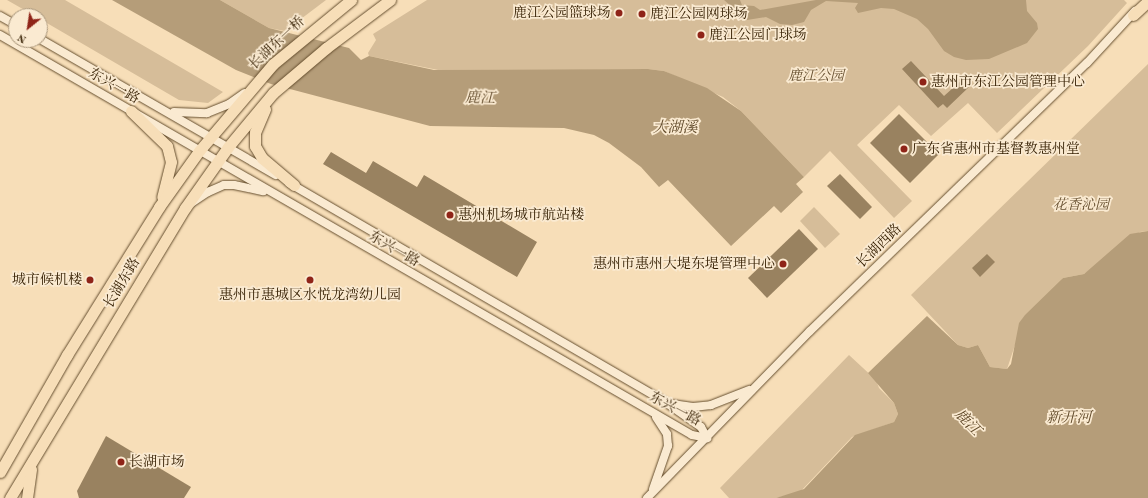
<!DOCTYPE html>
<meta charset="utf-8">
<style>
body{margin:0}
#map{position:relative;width:1148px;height:498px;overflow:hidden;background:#f7deb8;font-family:"Old Standard TT","Noto Serif SC",serif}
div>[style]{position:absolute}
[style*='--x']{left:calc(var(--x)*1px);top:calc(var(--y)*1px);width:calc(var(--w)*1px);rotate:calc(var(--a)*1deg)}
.green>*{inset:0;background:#d6bd99}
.water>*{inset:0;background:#b59d79}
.building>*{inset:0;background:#998260}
.roads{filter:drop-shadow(0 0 1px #654e2e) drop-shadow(0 0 1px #654e2e)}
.minor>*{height:8px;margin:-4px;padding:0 4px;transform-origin:4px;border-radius:4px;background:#faead1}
.major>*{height:11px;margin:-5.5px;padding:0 5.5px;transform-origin:5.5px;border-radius:5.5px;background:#f7deb8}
.dots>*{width:11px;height:11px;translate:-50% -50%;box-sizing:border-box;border:2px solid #faead1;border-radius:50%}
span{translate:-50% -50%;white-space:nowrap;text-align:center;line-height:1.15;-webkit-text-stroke:3.5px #faead1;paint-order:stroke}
.poi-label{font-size:14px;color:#341e00}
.right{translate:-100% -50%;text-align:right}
.left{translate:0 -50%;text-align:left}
.street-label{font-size:14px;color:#341e00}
.park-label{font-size:14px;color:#654e2e;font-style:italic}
.water-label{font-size:15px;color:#614a2a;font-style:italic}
.north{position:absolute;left:8px;top:8px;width:40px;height:40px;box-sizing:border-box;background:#faead1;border:1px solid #ab987d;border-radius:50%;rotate:210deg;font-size:11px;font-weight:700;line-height:16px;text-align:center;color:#341e00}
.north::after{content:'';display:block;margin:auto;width:14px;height:18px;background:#8f2418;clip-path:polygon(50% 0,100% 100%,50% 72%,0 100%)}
</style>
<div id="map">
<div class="green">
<i style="clip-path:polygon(7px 0,65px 0,223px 92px,208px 103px,179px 100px,40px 19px,40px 16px,35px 16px)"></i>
<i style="clip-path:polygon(220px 0,326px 0,285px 31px,269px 28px)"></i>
<i style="clip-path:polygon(427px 0,1124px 0,1127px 3px,1088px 46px,997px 133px,968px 103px,931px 136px,899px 105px,857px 145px,912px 201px,894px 218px,830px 151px,804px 177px,741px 111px,723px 97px,664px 71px,648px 69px,448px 72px,369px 56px,368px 53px,376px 40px,373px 34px)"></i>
<i style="clip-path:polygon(1148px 64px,1148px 231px,1140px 232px,1084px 274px,1063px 278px,1019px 333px,1007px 369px,990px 367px,978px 345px,968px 348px,958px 345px,911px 295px)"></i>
<i style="clip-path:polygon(814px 207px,840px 234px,825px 248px,800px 221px)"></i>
<i style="clip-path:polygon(849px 355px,876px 380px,879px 388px,894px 403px,898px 414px,894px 422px,852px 437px,800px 492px,776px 498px,729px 498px,720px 488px)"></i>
</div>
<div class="water">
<i style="clip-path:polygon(112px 0,220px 0,269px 28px,349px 48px,361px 60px,369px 56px,434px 70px,648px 69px,664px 71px,707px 88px,741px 111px,804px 177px,796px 184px,803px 192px,781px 213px,774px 206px,731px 246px,668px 180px,659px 187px,641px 167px,609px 143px,594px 135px,564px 128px,430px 126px,271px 84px,236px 70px)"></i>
<i style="clip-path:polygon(724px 0,740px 0,742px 5px,754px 6px,760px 10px,816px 0,1026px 0,1027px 11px,1037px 23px,1038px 29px,1027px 43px,989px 59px,966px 60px,954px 57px,944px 51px,928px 29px,917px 19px,894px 9px,881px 8px,858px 13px,855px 8px,858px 3px,826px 1px,811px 10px,804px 22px,792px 25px,780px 24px,766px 17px,747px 20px)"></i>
<i style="clip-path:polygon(1148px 231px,1148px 498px,776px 498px,804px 489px,855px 435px,894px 422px,898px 414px,894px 403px,868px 373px,927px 316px,958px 345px,968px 348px,978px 345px,990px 367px,1007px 369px,1011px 364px,1019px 323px,1025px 315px,1063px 278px,1084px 274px,1130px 234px)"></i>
</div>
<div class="building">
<i style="clip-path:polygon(911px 61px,944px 96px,963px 79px,970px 86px,947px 108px,943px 104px,938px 108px,902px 69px)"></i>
<i style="clip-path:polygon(899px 114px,939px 154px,910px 183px,870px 143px)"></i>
<i style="clip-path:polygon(331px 152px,366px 173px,373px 161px,417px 187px,424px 175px,537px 242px,517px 277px,323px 164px)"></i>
<i style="clip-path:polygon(840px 174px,872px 207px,860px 219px,827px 186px)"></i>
<i style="clip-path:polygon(799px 229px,818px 249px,767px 298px,748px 278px)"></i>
<i style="clip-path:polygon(987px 254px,995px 262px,980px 277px,972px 268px)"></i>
<i style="clip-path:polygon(106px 436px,191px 487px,184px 498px,79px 498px,77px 491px)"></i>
</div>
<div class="roads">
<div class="minor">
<i style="--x:0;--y:16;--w:18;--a:29"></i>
<i style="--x:0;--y:35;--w:799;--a:30.03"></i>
<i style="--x:692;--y:435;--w:15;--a:11"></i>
<i style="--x:40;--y:39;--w:272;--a:30"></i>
<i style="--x:174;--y:112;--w:33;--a:2"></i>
<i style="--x:207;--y:113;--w:24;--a:-22"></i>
<i style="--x:229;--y:104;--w:19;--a:-35"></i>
<i style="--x:289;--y:183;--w:439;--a:30.2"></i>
<i style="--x:668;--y:404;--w:40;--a:34.9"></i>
<i style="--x:701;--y:427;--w:13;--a:61"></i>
<i style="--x:190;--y:204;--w:22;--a:-34"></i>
<i style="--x:208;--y:192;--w:17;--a:-24"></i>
<i style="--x:224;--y:185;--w:10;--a:0"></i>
<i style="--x:234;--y:185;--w:30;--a:12"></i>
<i style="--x:672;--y:404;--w:21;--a:8"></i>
<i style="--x:693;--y:407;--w:18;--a:-6"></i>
<i style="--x:711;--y:405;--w:41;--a:-21.5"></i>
<i style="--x:653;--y:489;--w:46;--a:-70.8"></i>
<i style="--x:668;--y:446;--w:12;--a:-95"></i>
<i style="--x:667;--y:434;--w:20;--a:-123"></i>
<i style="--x:647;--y:498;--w:233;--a:-45.7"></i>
<i style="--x:810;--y:331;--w:385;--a:-44.1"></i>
<i style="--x:1087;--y:63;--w:71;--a:-47.3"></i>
</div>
<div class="major">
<i style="--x:1133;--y:15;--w:21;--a:-43"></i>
<i style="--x:265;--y:109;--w:25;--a:113"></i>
<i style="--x:255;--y:132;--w:14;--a:90"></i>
<i style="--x:255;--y:146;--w:14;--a:60"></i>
<i style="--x:262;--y:158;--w:42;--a:40.2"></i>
<i style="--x:131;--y:111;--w:50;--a:44.2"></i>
<i style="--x:167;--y:146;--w:16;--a:76"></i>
<i style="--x:171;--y:162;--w:36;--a:104"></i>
<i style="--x:0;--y:472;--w:135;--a:-60.2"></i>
<i style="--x:67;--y:355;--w:174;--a:-58.1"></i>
<i style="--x:159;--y:207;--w:69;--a:-54.5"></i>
<i style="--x:199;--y:151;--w:114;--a:-49.6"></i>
<i style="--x:273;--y:64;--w:101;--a:-39.4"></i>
<i style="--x:10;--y:498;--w:339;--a:-58.9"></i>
<i style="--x:185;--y:208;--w:75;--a:-54.8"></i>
<i style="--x:228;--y:147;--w:70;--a:-50.2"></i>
<i style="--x:273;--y:93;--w:70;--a:-40.3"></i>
<i style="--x:326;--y:48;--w:80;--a:-36.9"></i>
<i style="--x:27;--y:498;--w:29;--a:-82"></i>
</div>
</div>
<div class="dots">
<i style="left:619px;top:13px;background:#8f2418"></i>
<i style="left:642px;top:14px;background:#8f2418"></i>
<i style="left:701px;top:35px;background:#8f2418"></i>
<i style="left:923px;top:82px;background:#8f2418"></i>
<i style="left:904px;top:149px;background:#8f2418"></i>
<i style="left:450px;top:215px;background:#8f2418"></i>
<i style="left:783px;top:264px;background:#8f2418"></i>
<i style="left:90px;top:280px;background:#8f2418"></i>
<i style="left:310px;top:280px;background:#8f2418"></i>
<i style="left:121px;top:462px;background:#8f2418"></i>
</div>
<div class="poi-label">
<span class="right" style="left:611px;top:13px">鹿江公园篮球场</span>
<span class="left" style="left:650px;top:14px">鹿江公园网球场</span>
<span class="left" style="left:709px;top:35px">鹿江公园门球场</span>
<span class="left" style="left:931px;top:82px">惠州市东江公园管理中心</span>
<span class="left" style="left:912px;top:149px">广东省惠州市基督教惠州堂</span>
<span class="left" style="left:458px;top:215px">惠州机场城市航站楼</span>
<span class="right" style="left:775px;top:264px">惠州市惠州大堤东堤管理中心</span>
<span class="right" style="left:82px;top:280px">城市候机楼</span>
<span style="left:310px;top:295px">惠州市惠城区水悦龙湾幼儿园</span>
<span class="left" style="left:129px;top:462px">长湖市场</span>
</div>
<div class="street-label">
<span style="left:277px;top:43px;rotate:-43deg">长湖东一桥</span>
<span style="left:114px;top:86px;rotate:30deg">东兴一路</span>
<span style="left:879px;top:246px;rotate:-44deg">长湖西路</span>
<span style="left:394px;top:249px;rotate:30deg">东兴一路</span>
<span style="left:122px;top:283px;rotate:-59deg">长湖东路</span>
<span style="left:675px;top:409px;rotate:28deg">东兴一路</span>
</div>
<div class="park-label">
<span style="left:816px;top:76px">鹿江公园</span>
<span style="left:1081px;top:205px">花香沁园</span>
</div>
<div class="water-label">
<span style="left:480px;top:99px;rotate:2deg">鹿江</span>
<span style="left:675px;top:129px">大湖溪</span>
<span style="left:1069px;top:419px">新开河</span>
<span style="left:967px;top:423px;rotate:46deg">鹿江</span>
</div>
<div class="north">N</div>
</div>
